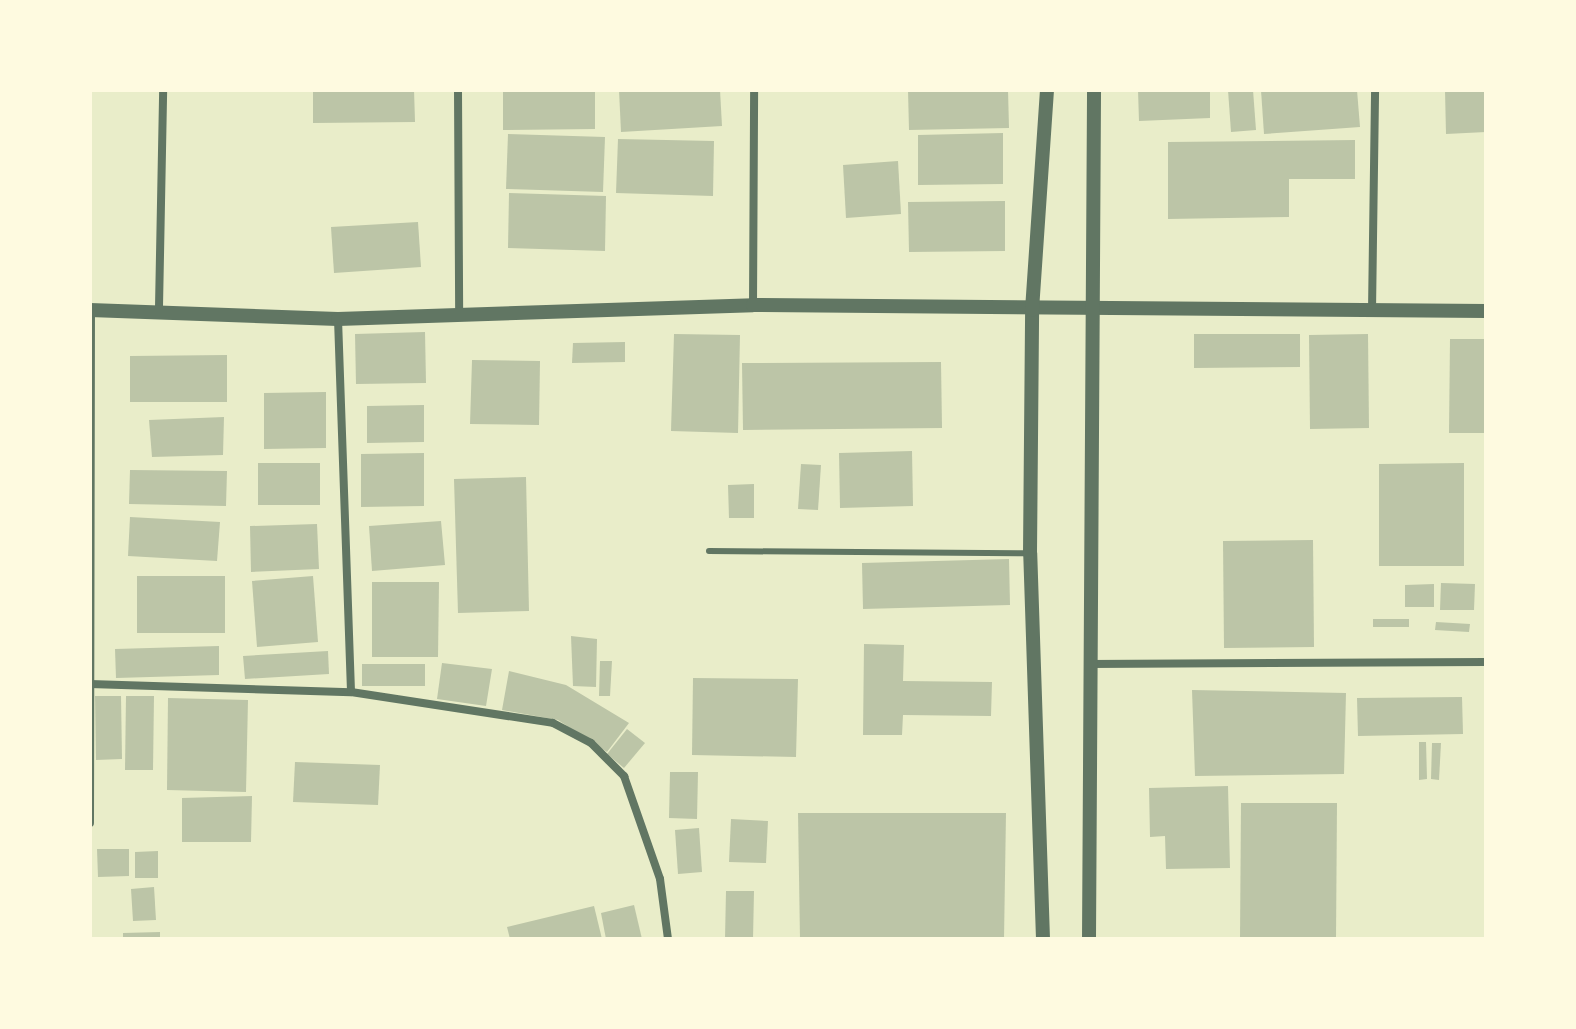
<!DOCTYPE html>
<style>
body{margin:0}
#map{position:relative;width:1576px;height:1029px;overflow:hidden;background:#e9edc9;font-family:Arial,sans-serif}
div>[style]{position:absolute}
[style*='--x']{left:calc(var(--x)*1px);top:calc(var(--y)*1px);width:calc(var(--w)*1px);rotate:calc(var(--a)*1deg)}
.building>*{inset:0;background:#bcc5a7}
.service>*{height:6px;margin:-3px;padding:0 3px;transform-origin:3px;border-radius:3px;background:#617663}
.minor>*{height:8px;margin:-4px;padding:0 4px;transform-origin:4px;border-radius:4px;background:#617663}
.tertiary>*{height:14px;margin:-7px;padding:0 7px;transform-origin:7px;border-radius:7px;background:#617663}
span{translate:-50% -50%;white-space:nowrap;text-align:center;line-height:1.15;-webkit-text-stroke:8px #fefae0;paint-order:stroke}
.frame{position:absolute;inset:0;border:92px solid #fefae0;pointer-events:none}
</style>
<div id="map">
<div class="building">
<i style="clip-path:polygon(313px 90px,414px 90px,415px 122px,313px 123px)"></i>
<i style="clip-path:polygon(503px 90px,595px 90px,595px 129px,503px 130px)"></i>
<i style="clip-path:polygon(619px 90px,720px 90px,722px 126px,621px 132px)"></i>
<i style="clip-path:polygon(908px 90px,1008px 90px,1009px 128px,909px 130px)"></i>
<i style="clip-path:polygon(1138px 90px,1210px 90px,1210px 118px,1139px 121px)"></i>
<i style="clip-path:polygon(1228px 90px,1253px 90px,1256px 130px,1231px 132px)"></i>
<i style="clip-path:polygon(1261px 90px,1357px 90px,1360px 127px,1264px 134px)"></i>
<i style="clip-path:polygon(1445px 90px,1486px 90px,1486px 132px,1446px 134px)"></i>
<i style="clip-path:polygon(1003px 133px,1003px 184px,918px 185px,918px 135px)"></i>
<i style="clip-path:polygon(508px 134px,605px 137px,603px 192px,506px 189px)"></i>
<i style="clip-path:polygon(618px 139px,714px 141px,713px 196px,616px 193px)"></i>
<i style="clip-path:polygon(1355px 140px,1355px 179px,1289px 179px,1289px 217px,1168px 219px,1168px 142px)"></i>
<i style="clip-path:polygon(898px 161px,901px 214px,846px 218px,843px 165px)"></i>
<i style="clip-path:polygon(509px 193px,606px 196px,605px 251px,508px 248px)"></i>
<i style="clip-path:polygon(1005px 201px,1005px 251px,909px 252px,908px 202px)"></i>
<i style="clip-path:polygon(418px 222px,421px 267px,334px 273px,331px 227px)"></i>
<i style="clip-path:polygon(425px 332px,426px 383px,356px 384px,355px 334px)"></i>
<i style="clip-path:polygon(674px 334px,740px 335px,738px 433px,671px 431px)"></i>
<i style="clip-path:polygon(1194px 334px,1300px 334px,1300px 367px,1194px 368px)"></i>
<i style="clip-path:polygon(1368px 334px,1369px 428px,1310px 429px,1309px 335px)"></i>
<i style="clip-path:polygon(1450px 339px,1486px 339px,1486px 433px,1449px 433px)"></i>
<i style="clip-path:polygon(625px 342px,625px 362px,572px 363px,573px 343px)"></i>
<i style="clip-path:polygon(227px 355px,227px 402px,130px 402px,130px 356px)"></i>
<i style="clip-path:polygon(472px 360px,540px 361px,539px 425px,470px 424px)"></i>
<i style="clip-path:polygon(941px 362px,942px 428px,743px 430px,742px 363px)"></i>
<i style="clip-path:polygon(326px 392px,326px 448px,264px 449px,264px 393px)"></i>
<i style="clip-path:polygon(424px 405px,424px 442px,367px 443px,367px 406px)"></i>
<i style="clip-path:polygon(224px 417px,223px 455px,152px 457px,149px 420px)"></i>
<i style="clip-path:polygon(912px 451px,913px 506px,840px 508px,839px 453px)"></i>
<i style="clip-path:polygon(424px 453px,424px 506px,361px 507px,361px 454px)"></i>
<i style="clip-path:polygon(258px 463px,320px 463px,320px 505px,258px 505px)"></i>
<i style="clip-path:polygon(1464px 463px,1464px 566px,1379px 566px,1379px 464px)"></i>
<i style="clip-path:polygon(801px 464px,821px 465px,818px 510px,798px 509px)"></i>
<i style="clip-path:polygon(130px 470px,227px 471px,226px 506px,129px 504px)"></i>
<i style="clip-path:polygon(526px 477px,529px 611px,458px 613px,454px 479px)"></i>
<i style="clip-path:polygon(754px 484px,754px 518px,729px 518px,728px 485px)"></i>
<i style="clip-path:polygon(130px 517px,220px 522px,217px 561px,128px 556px)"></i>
<i style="clip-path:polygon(441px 521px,445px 565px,372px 571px,369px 526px)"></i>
<i style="clip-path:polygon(317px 524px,319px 569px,251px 572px,250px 526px)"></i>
<i style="clip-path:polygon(1313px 540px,1314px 647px,1224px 648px,1223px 541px)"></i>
<i style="clip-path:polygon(1009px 559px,1010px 605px,863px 609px,862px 563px)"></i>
<i style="clip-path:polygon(137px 576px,225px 576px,225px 633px,137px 633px)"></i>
<i style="clip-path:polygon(313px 576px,318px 642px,257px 647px,252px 581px)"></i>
<i style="clip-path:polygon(372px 582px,439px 582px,438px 657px,372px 657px)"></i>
<i style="clip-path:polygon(1441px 583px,1475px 584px,1474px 610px,1440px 610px)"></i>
<i style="clip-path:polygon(1434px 584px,1434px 607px,1405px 607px,1405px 585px)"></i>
<i style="clip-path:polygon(1373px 619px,1409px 619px,1409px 627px,1373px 627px)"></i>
<i style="clip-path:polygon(1436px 622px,1470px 624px,1469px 632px,1435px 630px)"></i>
<i style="clip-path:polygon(571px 636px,597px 639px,596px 687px,573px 686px)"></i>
<i style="clip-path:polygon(864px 644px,904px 645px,903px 681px,992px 682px,991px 716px,903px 715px,902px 735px,863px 735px)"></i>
<i style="clip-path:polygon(219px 646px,219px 675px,116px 678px,115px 649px)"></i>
<i style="clip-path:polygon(328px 651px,329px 674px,245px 679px,243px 656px)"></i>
<i style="clip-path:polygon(600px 661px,612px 661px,610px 696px,599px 696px)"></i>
<i style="clip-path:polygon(442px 663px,492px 669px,486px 706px,437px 699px)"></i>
<i style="clip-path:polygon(362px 664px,425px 664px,425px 686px,362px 686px)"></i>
<i style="clip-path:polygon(509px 671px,566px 685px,629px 723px,607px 752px,558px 720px,502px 710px)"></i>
<i style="clip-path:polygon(693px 678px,798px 679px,796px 757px,692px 755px)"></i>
<i style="clip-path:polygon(1192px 690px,1346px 693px,1344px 774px,1195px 776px)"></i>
<i style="clip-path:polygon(95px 696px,121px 696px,122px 759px,96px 760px)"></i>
<i style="clip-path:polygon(126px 696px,154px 696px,153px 770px,125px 770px)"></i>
<i style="clip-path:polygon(1462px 697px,1463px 734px,1358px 736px,1357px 698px)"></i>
<i style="clip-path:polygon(168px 698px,248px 700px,246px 792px,167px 790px)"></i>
<i style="clip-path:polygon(627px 729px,645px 743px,624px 768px,607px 754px)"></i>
<i style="clip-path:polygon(1419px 742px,1426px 742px,1427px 779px,1419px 780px)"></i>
<i style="clip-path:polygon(1432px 743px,1441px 743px,1439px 780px,1431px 779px)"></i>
<i style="clip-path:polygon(295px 762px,380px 765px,378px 805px,293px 802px)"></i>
<i style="clip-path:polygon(670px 772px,698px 772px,697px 819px,669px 818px)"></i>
<i style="clip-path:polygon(1228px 786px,1230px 868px,1166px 869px,1165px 836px,1150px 837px,1149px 788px)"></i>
<i style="clip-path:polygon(252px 796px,251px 842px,182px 842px,182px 798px)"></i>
<i style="clip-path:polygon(1241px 803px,1337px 803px,1336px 939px,1240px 939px)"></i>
<i style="clip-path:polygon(798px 813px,1006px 813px,1004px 939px,800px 939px)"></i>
<i style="clip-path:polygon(731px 819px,768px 821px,766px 863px,729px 862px)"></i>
<i style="clip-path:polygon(699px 828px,702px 872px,678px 874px,675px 830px)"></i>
<i style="clip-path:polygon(97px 849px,129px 849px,129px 876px,98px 877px)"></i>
<i style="clip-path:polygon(158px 851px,158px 878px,135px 878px,135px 852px)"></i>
<i style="clip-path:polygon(154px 887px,156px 920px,133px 921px,131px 889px)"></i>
<i style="clip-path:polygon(726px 891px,754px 891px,753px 939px,725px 939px)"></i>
<i style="clip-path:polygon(634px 905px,642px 939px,606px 939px,601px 913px)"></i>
<i style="clip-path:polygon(594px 906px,602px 939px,510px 939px,507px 927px)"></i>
<i style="clip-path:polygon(160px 932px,160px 939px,123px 939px,123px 933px)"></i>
</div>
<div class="service">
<i style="--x:709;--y:551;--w:321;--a:0.4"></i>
</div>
<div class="minor">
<i style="--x:458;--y:90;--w:225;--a:89.7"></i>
<i style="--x:753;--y:305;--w:215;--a:-89.7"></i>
<i style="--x:159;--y:307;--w:217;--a:-88.9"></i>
<i style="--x:1372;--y:311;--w:221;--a:-89.2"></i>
<i style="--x:338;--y:319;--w:373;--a:88"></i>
<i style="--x:1088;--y:664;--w:398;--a:-0.3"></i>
<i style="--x:90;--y:684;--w:261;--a:1.8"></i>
<i style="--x:351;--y:692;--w:204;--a:8.7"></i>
<i style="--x:553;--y:723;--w:43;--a:27.8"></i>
<i style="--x:591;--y:743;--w:47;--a:45"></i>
<i style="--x:624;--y:776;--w:109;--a:70.7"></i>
<i style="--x:660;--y:879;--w:61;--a:82.4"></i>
<i style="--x:90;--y:823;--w:513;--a:-89.89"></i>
</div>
<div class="tertiary">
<i style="--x:90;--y:310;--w:248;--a:2.1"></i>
<i style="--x:338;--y:319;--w:415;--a:-1.9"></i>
<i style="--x:753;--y:305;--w:733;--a:0.47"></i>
<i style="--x:1043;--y:939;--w:386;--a:-91.9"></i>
<i style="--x:1030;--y:553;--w:243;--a:-89.5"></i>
<i style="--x:1032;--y:310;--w:221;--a:-86.1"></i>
<i style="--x:1089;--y:939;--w:849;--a:-89.66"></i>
</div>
<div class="frame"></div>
</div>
